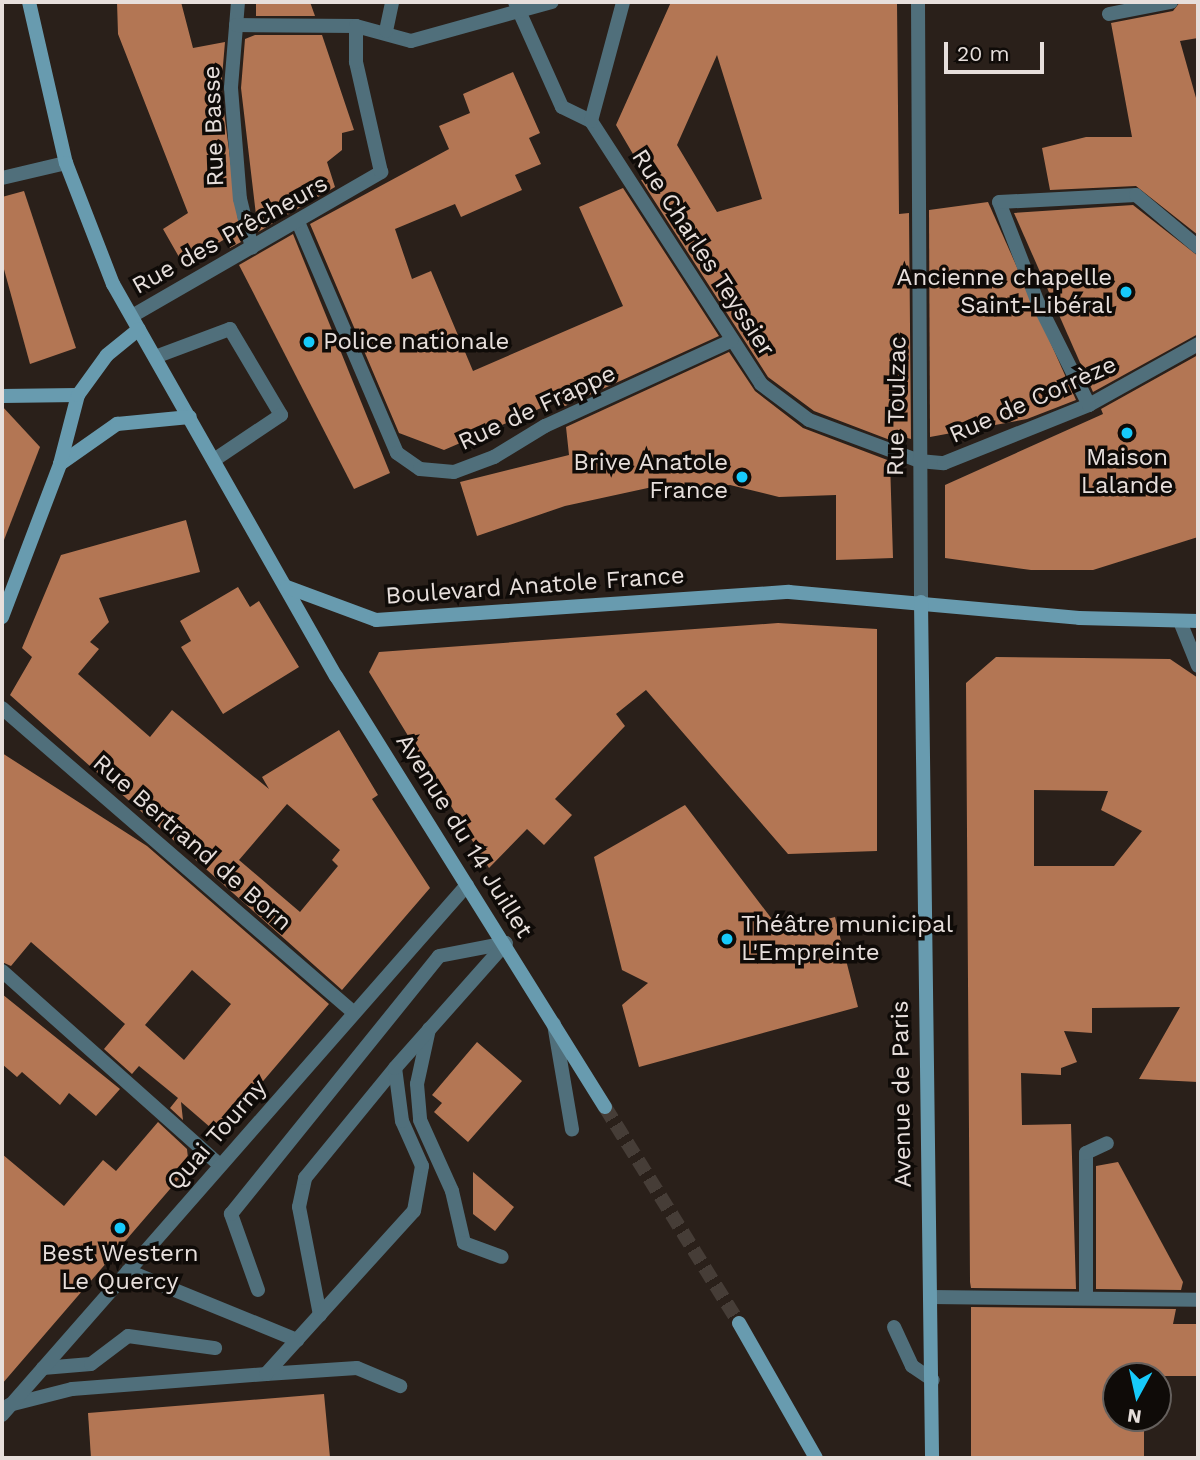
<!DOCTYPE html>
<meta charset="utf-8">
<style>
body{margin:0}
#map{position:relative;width:1200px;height:1460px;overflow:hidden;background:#2a201a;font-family:"Work Sans",sans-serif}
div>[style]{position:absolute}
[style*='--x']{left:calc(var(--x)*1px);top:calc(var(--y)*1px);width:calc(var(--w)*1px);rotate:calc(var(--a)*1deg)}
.building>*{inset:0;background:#b37654}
.secondary-tunnel>*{height:14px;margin-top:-7px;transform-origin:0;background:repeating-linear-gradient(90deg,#463d37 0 14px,transparent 0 21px)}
.lane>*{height:14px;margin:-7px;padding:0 7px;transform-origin:7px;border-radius:7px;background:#506f7b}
.street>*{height:14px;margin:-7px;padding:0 7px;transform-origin:7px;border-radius:7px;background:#506f7b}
.secondary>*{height:14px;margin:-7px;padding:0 7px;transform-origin:7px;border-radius:7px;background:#689baf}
.dots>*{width:19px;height:19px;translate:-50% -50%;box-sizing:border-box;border:4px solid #0f0b08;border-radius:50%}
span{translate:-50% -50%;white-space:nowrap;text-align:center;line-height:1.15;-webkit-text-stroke:7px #0f0b08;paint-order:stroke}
.street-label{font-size:24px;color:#e7dfdc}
.poi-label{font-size:24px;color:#e7dfdc}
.right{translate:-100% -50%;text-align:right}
.left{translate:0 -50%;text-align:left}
.frame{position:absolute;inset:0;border:4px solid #e7dfdc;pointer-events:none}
.north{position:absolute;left:1102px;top:1362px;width:70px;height:70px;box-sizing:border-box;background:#0f0b08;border:2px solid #65605d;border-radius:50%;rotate:188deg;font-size:19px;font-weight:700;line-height:28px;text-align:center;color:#e7dfdc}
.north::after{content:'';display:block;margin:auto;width:24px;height:32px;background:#17cafb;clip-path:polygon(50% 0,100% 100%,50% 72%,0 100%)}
.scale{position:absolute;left:944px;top:42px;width:100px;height:32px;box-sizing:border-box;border:4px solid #e7dfdc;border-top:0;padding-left:9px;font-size:21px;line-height:24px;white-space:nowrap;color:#e7dfdc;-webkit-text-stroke:5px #0f0b08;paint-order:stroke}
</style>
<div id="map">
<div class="building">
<i style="clip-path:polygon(117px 2px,181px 2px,193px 48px,225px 42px,221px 89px,241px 242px,230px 248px,225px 239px,183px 264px,163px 229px,188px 213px,118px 34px)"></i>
<i style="clip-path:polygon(256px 2px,310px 2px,315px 16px,256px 16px)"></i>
<i style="clip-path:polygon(evenodd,671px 2px,897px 2px,899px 214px,909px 213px,911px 439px,889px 433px,890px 440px,814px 411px,768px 377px,641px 180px,647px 178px,616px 125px,671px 2px,717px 55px,762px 199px,717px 212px,677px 145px,717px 55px)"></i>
<i style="clip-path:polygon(1180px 2px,1198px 2px,1198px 38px,1180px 41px,1198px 105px,1198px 235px,1136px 186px,1050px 190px,1042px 148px,1086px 137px,1132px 137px,1111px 23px,1173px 11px)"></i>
<i style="clip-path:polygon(255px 35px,322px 35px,354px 130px,342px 133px,342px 150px,327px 162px,335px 187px,258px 232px,241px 88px,245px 39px)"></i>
<i style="clip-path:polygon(513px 72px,540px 133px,529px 138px,541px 164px,515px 175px,522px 190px,461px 217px,455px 204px,395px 229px,412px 279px,431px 271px,473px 371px,623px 306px,579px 207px,623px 188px,719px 336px,563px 407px,562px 399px,444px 450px,399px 433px,310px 224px,449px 149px,439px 126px,470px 113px,463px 94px)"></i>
<i style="clip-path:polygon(24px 191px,76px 348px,30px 364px,2px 262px,2px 197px)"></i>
<i style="clip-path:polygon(988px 202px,1076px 400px,1027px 419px,930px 437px,929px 210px)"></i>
<i style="clip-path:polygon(1133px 205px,1198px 256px,1198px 334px,1093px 392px,1014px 213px)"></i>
<i style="clip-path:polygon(293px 234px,390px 473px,354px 489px,239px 265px)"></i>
<i style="clip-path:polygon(729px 352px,755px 391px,803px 428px,890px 461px,893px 558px,836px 560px,836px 495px,779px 497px,730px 485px,659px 492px,657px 486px,565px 506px,477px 536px,460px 482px,569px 455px,566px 427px)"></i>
<i style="clip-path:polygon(1198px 355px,1198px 537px,1093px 570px,1031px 570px,945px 558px,945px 485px,1103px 414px,1101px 409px)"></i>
<i style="clip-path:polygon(2px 406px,40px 447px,4px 540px,2px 539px)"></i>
<i style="clip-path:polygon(evenodd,186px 520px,200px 572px,99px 598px,109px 622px,90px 642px,99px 649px,78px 674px,150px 737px,172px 710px,269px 789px,262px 777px,339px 730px,378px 795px,372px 799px,430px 888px,342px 990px,10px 695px,32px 657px,22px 648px,61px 555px,186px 520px,287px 804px,340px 850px,332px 860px,338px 866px,300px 912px,239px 860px,287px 804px)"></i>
<i style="clip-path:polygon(238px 587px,250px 607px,259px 601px,299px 667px,223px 714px,181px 647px,191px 641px,180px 621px)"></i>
<i style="clip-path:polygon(778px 623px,877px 629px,877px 851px,788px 854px,646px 690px,616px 714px,625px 726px,555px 799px,572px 815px,544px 845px,527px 829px,489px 868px,369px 672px,379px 652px)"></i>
<i style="clip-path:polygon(evenodd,996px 657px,1170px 659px,1198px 678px,1198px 1082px,1139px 1079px,1180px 1007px,1092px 1008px,1092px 1033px,1064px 1031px,1077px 1062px,1061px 1068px,1061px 1075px,1021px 1073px,1022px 1125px,1071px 1124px,1076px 1289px,971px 1288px,970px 1282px,966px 683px,996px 657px,1034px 790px,1108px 791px,1101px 810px,1142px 831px,1114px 866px,1034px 866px,1034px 790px)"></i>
<i style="clip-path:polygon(evenodd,2px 753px,147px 846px,329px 1004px,218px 1134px,181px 1102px,183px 1120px,170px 1108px,178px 1098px,139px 1066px,132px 1074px,104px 1049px,125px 1024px,31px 942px,11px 966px,2px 962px,2px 753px,192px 970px,231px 1004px,184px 1060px,145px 1025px,192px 970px)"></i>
<i style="clip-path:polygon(685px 805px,781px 931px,835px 917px,858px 1007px,639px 1067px,622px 1005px,648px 983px,622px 970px,594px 857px)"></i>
<i style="clip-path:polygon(2px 994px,120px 1089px,96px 1116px,69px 1093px,60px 1105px,22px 1072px,17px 1077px,2px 1064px)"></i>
<i style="clip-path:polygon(477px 1042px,522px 1081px,468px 1142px,434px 1112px,442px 1103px,432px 1095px)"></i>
<i style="clip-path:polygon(158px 1122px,187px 1149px,189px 1167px,2px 1384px,2px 1154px,64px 1206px,103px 1160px,116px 1171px)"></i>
<i style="clip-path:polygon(1118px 1162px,1183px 1282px,1181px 1290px,1096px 1289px,1096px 1166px)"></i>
<i style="clip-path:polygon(473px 1172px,514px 1207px,495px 1231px,473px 1214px)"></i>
<i style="clip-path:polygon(971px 1307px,1176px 1309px,1173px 1324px,1198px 1324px,1198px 1376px,1116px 1376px,1116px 1418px,1144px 1418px,1144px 1458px,971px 1458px)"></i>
<i style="clip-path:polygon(324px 1394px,330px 1458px,91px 1458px,88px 1413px)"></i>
</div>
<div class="secondary-tunnel">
<i style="--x:605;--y:1107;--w:254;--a:58.2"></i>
</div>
<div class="lane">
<i style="--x:155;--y:357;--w:80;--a:-20.5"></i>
<i style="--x:230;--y:329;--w:100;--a:59.3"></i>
<i style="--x:281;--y:415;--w:81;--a:146.1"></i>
<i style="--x:554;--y:1024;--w:107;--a:80.3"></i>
<i style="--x:429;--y:1029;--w:56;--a:102.3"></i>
<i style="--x:417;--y:1084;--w:36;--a:85"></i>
<i style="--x:420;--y:1120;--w:78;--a:65.7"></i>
<i style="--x:452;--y:1191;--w:53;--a:77"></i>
<i style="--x:464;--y:1243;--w:40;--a:20.2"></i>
<i style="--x:128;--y:1271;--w:183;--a:22.2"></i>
<i style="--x:258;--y:1290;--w:81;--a:-109.6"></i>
<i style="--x:231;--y:1214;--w:331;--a:-51.1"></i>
<i style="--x:439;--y:956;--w:68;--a:-11"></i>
<i style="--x:320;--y:1315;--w:110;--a:-101"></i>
<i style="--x:299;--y:1207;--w:30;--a:-78"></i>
<i style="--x:305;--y:1178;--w:142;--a:-50.7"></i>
<i style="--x:894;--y:1327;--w:43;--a:65.2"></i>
<i style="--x:912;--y:1366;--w:25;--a:34"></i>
<i style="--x:43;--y:1368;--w:48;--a:-4.8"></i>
<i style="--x:91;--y:1364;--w:46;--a:-37.1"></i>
<i style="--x:128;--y:1336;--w:88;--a:7.9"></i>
<i style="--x:266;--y:1374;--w:91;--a:-3.8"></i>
<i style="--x:357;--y:1368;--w:47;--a:22.7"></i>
<i style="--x:9;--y:1405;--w:65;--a:-14.3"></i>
<i style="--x:72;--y:1389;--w:195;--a:-4.4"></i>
<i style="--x:266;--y:1374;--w:220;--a:-47.8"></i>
<i style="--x:414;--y:1211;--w:46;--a:-79.9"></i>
<i style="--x:422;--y:1166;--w:49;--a:-114"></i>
<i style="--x:402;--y:1121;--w:53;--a:-97.5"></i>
<i style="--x:395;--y:1068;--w:167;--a:-48.4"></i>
</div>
<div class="street">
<i style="--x:238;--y:2;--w:86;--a:94.7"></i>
<i style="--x:231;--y:88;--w:111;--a:85.4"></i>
<i style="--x:240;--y:199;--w:50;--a:76.2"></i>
<i style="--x:515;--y:2;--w:115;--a:65.9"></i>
<i style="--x:562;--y:107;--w:32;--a:26"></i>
<i style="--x:591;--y:121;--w:313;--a:57.1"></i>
<i style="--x:761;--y:384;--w:60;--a:36.9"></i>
<i style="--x:809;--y:420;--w:117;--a:20.4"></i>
<i style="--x:919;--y:461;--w:25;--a:5"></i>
<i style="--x:944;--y:463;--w:156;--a:-21.8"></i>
<i style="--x:1089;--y:405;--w:125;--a:-29.2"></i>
<i style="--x:918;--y:2;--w:600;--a:89.71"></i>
<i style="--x:1109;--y:14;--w:63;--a:-11"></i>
<i style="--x:236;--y:25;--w:120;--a:0.5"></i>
<i style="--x:356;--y:26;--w:57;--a:15.3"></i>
<i style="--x:411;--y:41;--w:146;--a:-15.5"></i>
<i style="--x:386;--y:31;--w:30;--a:-78"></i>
<i style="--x:591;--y:121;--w:123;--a:-74.9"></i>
<i style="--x:2;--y:178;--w:66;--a:-13.2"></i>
<i style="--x:298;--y:222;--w:251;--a:66.8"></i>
<i style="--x:397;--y:453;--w:28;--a:35"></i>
<i style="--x:420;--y:469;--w:34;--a:5"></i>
<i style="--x:454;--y:472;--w:43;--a:-20.6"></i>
<i style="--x:494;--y:457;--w:60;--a:-31.3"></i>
<i style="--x:545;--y:426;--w:205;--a:-24.6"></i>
<i style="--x:132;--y:316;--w:288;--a:-30"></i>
<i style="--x:381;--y:172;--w:113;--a:-102.8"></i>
<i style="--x:356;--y:62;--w:36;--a:-90"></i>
<i style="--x:1089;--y:405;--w:114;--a:-116.6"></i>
<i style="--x:1038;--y:303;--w:108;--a:-111.1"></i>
<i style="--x:999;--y:202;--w:137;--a:-2.9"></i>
<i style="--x:1136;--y:195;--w:81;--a:40"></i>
<i style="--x:1181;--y:624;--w:45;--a:68"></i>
<i style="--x:2;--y:708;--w:464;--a:40.9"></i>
<i style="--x:2;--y:971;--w:292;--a:41.7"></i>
<i style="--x:930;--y:1297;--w:268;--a:0.6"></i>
<i style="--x:1086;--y:1298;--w:145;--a:-90"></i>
<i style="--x:1086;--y:1153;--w:23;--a:-25"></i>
<i style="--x:2;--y:1415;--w:705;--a:-48.74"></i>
</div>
<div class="secondary">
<i style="--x:29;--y:2;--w:165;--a:77.1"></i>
<i style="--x:66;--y:163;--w:130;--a:68.8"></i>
<i style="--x:113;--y:284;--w:451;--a:60.4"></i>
<i style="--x:336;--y:676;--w:508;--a:58.03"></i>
<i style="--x:2;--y:396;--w:76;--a:-0.8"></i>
<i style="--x:60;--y:464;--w:70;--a:-35.1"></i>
<i style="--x:117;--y:424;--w:73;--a:-5.5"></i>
<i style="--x:287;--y:587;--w:95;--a:20.3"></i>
<i style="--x:376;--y:620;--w:414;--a:-3.9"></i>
<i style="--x:789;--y:592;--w:291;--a:5.1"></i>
<i style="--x:1079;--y:618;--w:119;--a:1.4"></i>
<i style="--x:921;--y:602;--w:856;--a:89.26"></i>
<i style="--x:2;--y:617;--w:164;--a:-69.2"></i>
<i style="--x:60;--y:464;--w:71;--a:-75.4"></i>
<i style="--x:78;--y:395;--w:49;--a:-54.1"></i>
<i style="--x:107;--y:355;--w:41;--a:-39.1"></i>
<i style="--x:739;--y:1323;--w:155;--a:60.3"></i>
</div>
<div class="dots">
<i style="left:1126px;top:292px;background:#17cafb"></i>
<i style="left:309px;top:342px;background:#17cafb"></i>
<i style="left:1127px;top:433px;background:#17cafb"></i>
<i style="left:742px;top:477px;background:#17cafb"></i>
<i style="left:727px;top:939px;background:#17cafb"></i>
<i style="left:120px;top:1228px;background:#17cafb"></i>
</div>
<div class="street-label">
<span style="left:214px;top:126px;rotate:-92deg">Rue Basse</span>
<span style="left:230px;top:235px;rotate:-29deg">Rue des Prêcheurs</span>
<span style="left:703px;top:253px;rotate:57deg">Rue Charles Teyssier</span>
<span style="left:1033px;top:400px;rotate:-24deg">Rue de Corrèze</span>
<span style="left:897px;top:406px;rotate:-89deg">Rue Toulzac</span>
<span style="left:537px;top:408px;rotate:-25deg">Rue de Frappe</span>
<span style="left:535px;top:586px;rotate:-4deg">Boulevard Anatole France</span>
<span style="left:464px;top:836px;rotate:58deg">Avenue du 14 Juillet</span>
<span style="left:192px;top:843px;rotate:41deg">Rue Bertrand de Born</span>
<span style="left:902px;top:1094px;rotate:-91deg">Avenue de Paris</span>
<span style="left:217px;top:1135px;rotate:-49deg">Quai Tourny</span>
</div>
<div class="poi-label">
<span class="right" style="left:1112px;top:292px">Ancienne chapelle<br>Saint-Libéral</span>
<span class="left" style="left:323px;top:342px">Police nationale</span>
<span style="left:1127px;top:472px">Maison<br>Lalande</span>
<span class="right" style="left:728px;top:477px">Brive Anatole<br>France</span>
<span class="left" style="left:741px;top:939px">Théâtre municipal<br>L'Empreinte</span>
<span style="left:120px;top:1268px">Best Western<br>Le Quercy</span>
</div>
<div class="frame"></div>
<div class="north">N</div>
<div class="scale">20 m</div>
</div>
